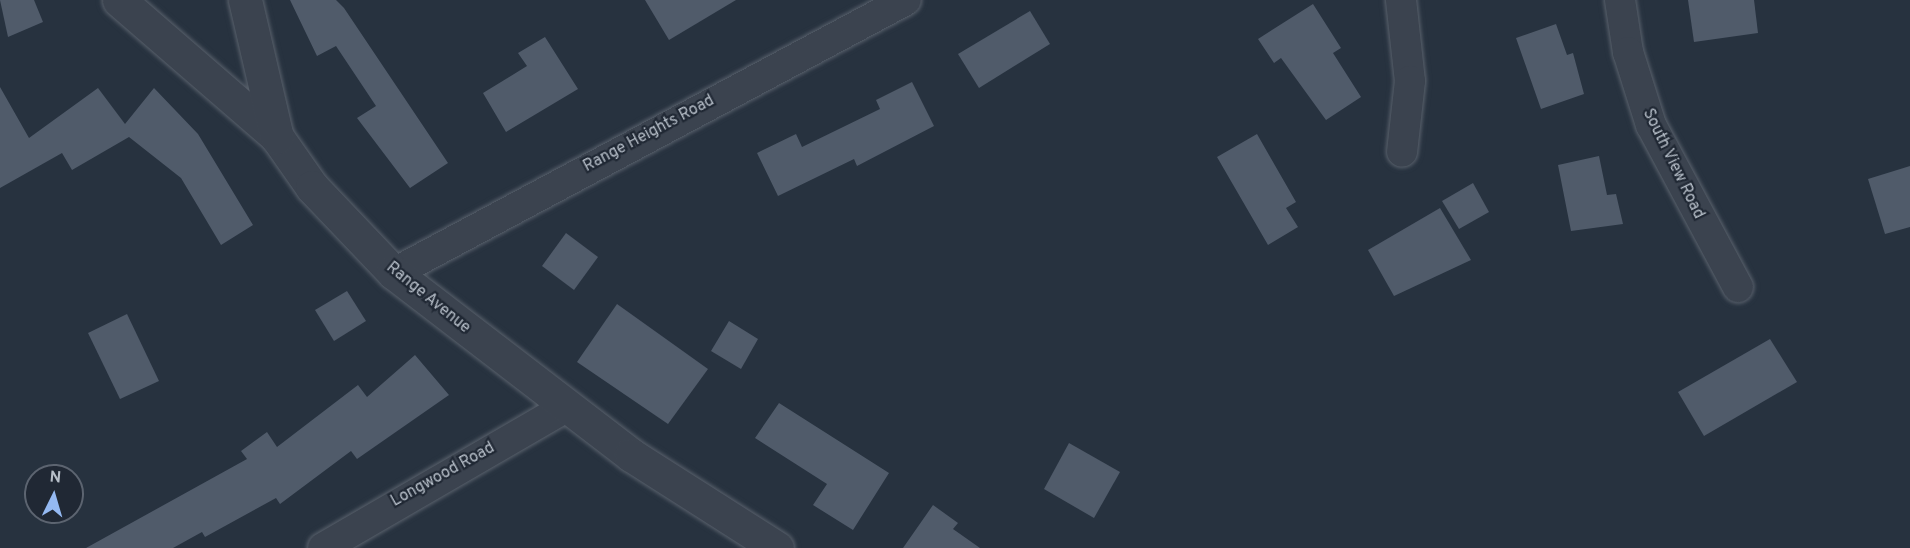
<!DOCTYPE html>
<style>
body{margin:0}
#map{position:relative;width:1910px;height:548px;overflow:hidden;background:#27323f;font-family:Overpass,sans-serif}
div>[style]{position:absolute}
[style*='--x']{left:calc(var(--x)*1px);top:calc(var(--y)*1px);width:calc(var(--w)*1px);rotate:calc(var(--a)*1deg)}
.building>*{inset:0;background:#505b6a}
.roads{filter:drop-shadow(0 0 2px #59616c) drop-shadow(0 0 2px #59616c)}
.minor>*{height:30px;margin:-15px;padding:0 15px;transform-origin:15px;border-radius:15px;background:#3b434f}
.tertiary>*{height:33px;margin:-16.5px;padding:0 16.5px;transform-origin:16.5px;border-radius:16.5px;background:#3b434f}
span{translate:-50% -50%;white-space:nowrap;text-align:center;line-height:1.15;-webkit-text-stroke:4.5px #202834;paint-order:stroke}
.street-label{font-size:16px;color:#b7bfc9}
.north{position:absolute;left:24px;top:464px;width:60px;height:60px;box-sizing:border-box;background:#202834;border:2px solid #5c6470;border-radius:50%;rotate:5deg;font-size:16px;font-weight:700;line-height:24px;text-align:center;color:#b7bfc9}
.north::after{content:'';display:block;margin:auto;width:21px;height:27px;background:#94b9f2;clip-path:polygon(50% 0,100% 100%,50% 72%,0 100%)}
</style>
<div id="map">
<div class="building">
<i style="clip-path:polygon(0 0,34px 0,43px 22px,8px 37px)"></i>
<i style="clip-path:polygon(290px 0,336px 0,344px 8px,448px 163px,410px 188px,357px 118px,376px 106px,336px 46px,317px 56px)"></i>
<i style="clip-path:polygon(645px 0,736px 0,669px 40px)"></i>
<i style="clip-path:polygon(1688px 0,1754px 0,1758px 33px,1694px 42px)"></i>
<i style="clip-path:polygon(1313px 4px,1341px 48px,1333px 53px,1361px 97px,1326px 120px,1281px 58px,1274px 63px,1258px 39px)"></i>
<i style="clip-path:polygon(1030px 11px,1050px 44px,979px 88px,958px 54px)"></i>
<i style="clip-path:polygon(1556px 24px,1567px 55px,1573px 53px,1584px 94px,1541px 109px,1516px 38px)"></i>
<i style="clip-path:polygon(545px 37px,578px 89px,506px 132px,483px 93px,527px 66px,518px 53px)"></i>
<i style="clip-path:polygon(912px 82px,934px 126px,857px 166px,854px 159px,778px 196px,757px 153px,796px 134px,802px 147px,880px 109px,876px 100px)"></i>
<i style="clip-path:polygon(0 87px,29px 138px,98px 88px,125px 124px,154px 88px,198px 134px,253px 225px,221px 245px,181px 178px,129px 137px,72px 170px,62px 153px,0 188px)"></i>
<i style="clip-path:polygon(1257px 134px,1296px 202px,1286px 208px,1298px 227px,1268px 245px,1217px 157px)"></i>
<i style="clip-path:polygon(1599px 156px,1607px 195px,1616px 194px,1623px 224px,1571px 231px,1558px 165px)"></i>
<i style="clip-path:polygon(1910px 166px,1910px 227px,1885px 234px,1868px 179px)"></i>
<i style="clip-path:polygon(1473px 183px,1489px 212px,1459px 229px,1442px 201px)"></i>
<i style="clip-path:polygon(1440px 208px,1471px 260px,1394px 296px,1368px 250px)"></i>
<i style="clip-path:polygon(566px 233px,598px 257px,574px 290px,542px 266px)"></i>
<i style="clip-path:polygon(347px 291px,366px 321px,334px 341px,315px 310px)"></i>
<i style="clip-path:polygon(617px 304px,708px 369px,668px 424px,577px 362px)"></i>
<i style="clip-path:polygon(127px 314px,159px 381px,120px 399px,88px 333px)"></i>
<i style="clip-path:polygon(729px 321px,758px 339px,741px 369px,711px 351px)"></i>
<i style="clip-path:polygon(1770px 339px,1797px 382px,1704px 436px,1678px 392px)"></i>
<i style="clip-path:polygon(415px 355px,449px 395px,357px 459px,351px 451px,280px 504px,276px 498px,205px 537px,202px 532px,173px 548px,86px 548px,247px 459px,241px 451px,267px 432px,277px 447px,358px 385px,367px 397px)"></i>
<i style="clip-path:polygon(779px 403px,889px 473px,853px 530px,813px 505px,827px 484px,755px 438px)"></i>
<i style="clip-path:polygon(1069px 443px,1120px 472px,1094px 518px,1044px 489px)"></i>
<i style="clip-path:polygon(933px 505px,958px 523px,953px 529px,980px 548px,903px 548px)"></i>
</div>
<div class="roads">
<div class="minor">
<i style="--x:1401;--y:0;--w:81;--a:83.7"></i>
<i style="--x:1410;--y:81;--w:71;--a:96.4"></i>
<i style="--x:1620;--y:0;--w:53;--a:81.3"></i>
<i style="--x:1628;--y:52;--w:77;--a:72.5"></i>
<i style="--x:1651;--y:125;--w:184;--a:61.8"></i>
<i style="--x:394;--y:273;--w:580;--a:-28.07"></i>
<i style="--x:323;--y:548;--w:281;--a:-30.1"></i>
</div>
<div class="tertiary">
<i style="--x:119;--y:0;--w:209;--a:40.9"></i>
<i style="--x:277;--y:137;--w:61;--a:55"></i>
<i style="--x:312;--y:187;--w:119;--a:46.4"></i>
<i style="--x:394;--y:273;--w:299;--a:37.5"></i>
<i style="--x:631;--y:455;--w:173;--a:32.5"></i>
<i style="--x:245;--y:0;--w:141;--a:76.9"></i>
</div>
</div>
<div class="street-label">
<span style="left:649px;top:134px;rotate:-28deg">Range Heights Road</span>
<span style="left:1673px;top:164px;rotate:64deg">South View Road</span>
<span style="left:428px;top:298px;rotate:39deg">Range Avenue</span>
<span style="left:443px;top:475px;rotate:-29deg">Longwood Road</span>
</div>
<div class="north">N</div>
</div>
